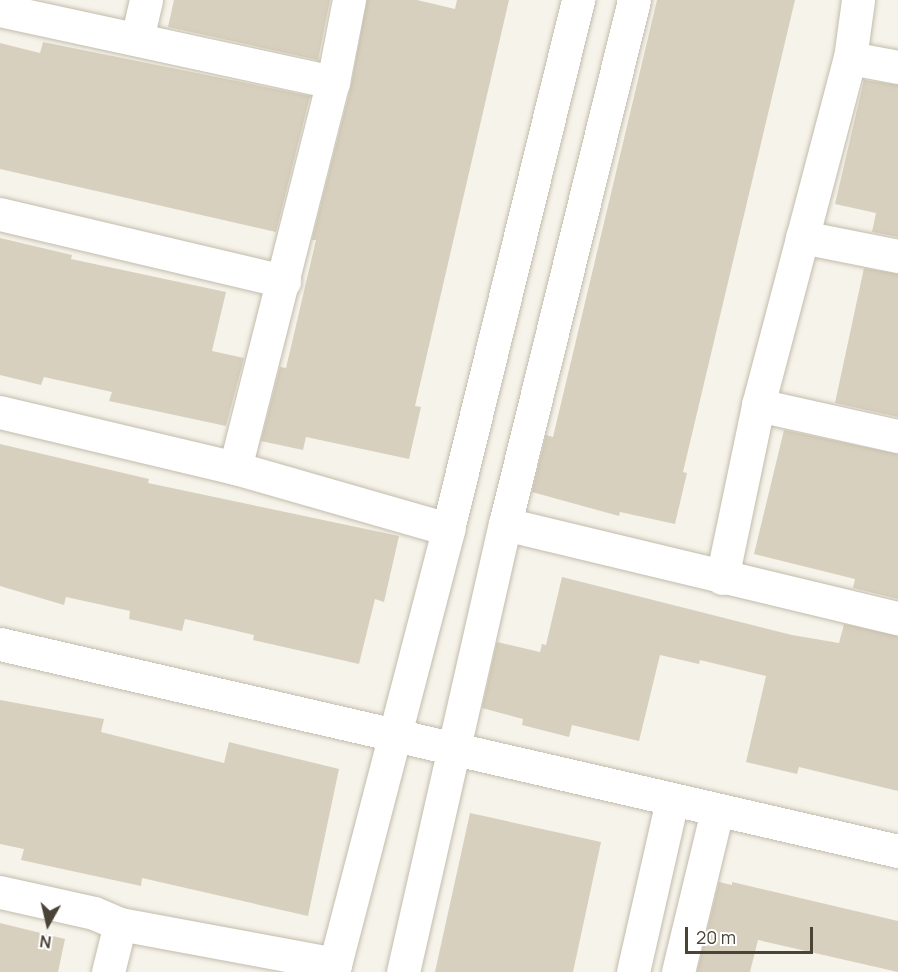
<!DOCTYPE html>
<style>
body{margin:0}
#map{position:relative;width:898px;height:972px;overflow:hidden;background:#f6f3ea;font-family:Manrope,sans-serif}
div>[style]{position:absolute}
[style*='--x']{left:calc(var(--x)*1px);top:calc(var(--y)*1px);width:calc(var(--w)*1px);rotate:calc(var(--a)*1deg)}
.building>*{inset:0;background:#d8d0be}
.roads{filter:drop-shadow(0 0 2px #c2bcac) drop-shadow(0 0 2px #c2bcac)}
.minor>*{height:33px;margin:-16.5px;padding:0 16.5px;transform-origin:16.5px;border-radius:16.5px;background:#fff}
span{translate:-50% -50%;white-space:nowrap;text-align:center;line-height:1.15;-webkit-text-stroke:5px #fff;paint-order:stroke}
.north{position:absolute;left:18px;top:894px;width:60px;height:60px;-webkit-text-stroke:4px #fff;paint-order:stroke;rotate:188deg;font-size:16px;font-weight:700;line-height:24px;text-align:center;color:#4a4437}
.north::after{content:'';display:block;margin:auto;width:21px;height:27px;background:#4a4437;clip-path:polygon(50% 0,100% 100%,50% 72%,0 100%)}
.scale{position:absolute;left:685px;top:927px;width:128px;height:27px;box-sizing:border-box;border:3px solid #4a4437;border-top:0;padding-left:8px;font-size:18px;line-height:21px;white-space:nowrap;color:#4a4437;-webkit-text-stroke:4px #fff;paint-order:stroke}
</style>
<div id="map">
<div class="building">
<i style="clip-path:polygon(174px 0,330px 0,318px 60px,168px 27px)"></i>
<i style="clip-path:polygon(367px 0,417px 0,455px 9px,457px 0,509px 0,415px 406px,421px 407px,409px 459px,306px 437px,303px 450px,261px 441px,280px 367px,286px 368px,316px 240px,312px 240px,351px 86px)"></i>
<i style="clip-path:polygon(657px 0,795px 0,683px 472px,687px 473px,675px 524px,620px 512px,619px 516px,532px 492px,546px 435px,553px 437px)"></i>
<i style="clip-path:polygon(43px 42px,310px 96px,276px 232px,0 169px,0 43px,40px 53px)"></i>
<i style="clip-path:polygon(864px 80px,898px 85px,898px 237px,872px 232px,876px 213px,835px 204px)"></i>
<i style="clip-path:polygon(0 238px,72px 255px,71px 259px,226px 292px,212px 351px,244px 358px,226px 426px,109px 401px,112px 392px,44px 377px,41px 385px,0 375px)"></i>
<i style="clip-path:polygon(864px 268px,898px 274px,898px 417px,835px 403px)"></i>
<i style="clip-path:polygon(784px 430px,898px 454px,898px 599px,853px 588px,855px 579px,754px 554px)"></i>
<i style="clip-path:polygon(0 444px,149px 479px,148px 483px,399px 536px,384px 602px,375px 599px,359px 664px,253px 640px,254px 635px,185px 619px,182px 631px,129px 619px,130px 611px,66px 597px,64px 605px,0 586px)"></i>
<i style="clip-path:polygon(562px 577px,792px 635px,839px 643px,844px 624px,898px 636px,898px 791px,799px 767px,797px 774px,746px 762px,766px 676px,700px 660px,699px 664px,660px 655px,639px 741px,572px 725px,569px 737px,522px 725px,523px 719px,482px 708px,497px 642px,540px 652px,542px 644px,546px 645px)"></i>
<i style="clip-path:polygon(0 700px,104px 719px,101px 732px,224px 763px,229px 742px,339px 769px,308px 916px,142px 878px,141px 886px,21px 860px,24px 849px,0 844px)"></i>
<i style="clip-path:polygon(470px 813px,601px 842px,573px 972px,435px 972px)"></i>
<i style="clip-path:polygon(719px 882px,732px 885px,732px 882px,898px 921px,898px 972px,758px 940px,750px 972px,697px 972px)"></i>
<i style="clip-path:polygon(0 923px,65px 939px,58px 972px,0 972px)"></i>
</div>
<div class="roads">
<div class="minor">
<i style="--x:0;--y:10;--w:341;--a:12.2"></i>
<i style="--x:137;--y:39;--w:40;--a:-77"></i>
<i style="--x:850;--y:58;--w:49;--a:10.6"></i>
<i style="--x:0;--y:214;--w:292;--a:13.3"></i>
<i style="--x:802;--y:237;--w:98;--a:11.2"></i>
<i style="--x:758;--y:405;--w:143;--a:12.5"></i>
<i style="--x:0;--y:412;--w:242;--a:13.4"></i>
<i style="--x:235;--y:468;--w:398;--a:-75.8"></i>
<i style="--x:333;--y:82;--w:84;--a:-79"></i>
<i style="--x:235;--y:468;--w:222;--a:16"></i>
<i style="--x:505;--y:524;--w:404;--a:13.5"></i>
<i style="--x:722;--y:578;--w:177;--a:-78.2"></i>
<i style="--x:758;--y:405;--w:359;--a:-75.2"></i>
<i style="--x:850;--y:58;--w:59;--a:-82.1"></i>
<i style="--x:0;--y:644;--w:922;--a:12.98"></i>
<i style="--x:0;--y:892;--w:96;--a:12.6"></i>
<i style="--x:94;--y:913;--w:28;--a:23"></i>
<i style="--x:120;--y:924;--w:219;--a:10.5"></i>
<i style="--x:108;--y:972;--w:49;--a:-76"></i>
<i style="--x:333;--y:972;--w:458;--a:-75.4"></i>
<i style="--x:448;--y:529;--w:545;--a:-76.19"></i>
<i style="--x:403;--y:972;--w:459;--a:-77.2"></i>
<i style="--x:505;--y:524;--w:540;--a:-76.17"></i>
<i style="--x:633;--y:972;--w:175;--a:-77.2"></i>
<i style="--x:678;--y:972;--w:166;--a:-76.4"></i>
</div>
</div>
<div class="north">N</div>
<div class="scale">20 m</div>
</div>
